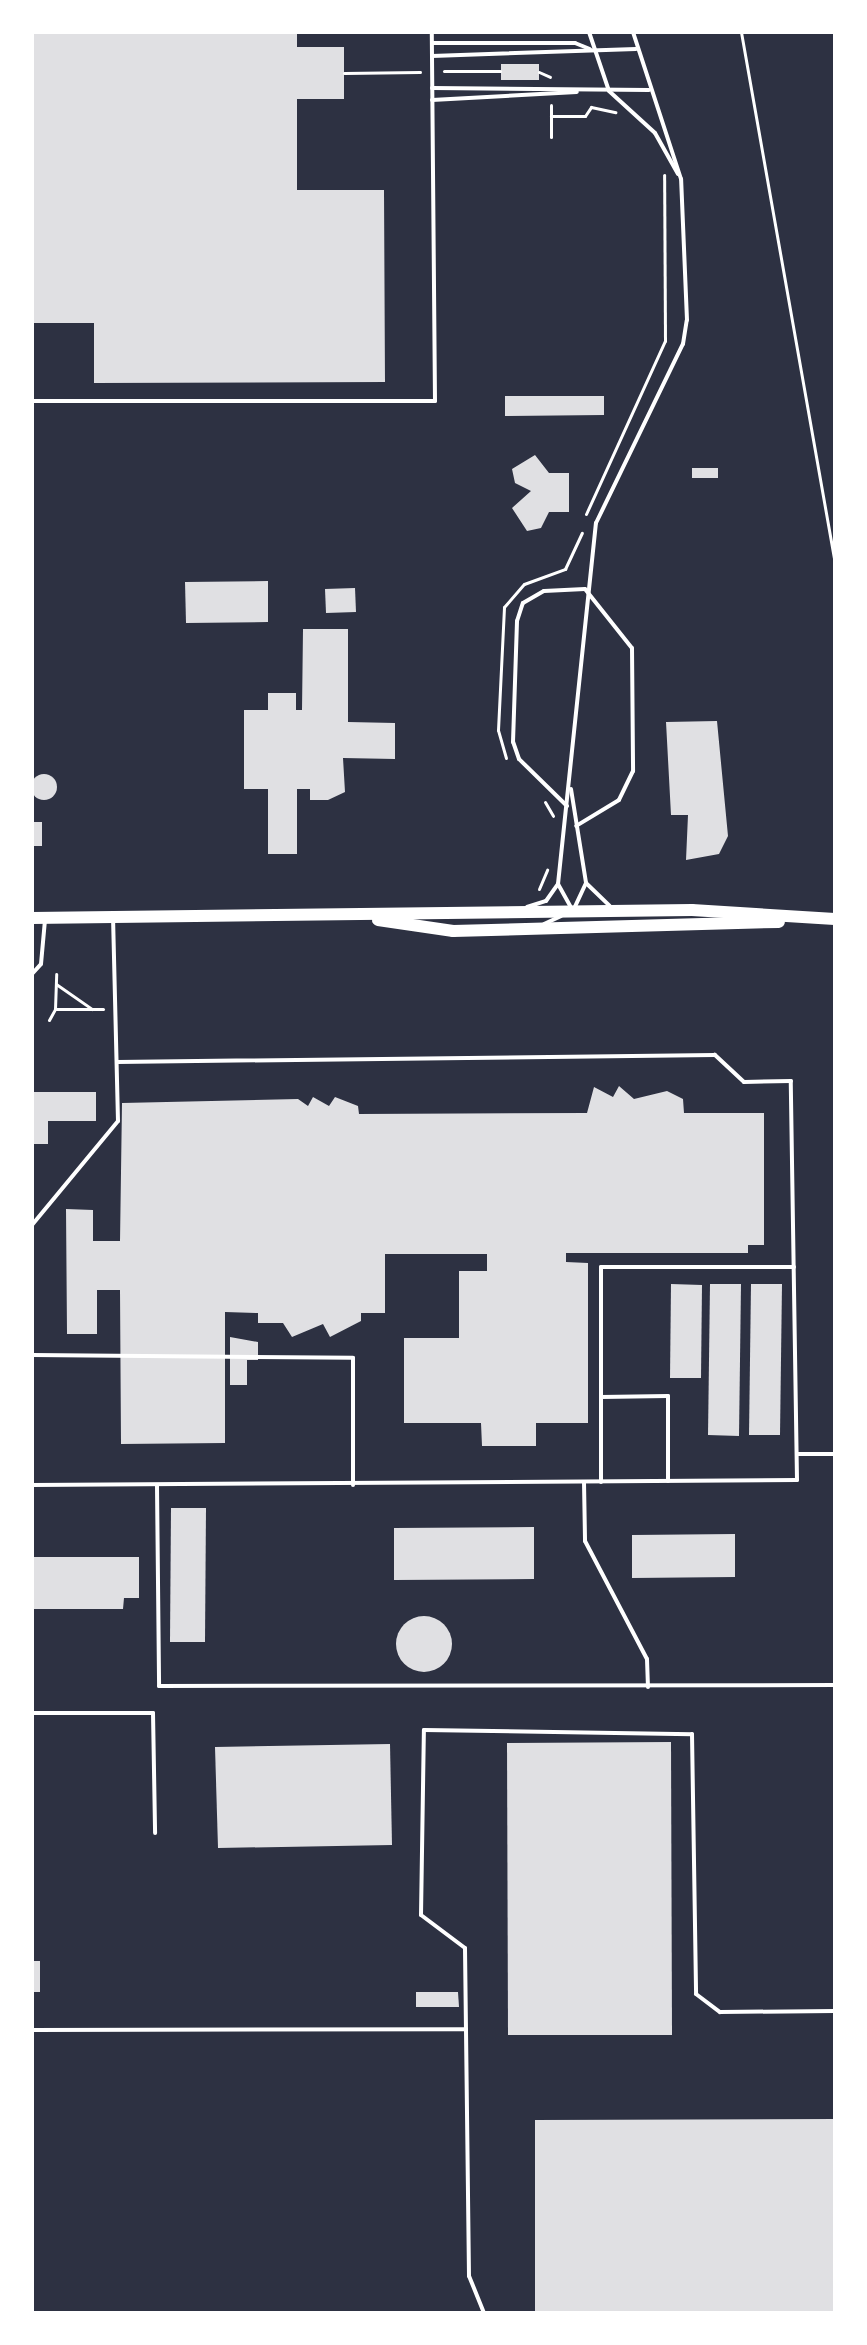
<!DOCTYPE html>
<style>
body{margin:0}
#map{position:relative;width:867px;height:2345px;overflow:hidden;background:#2d3142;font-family:Roboto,sans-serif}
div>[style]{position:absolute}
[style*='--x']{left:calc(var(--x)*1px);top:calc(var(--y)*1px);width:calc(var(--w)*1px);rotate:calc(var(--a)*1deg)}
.building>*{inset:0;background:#e0e0e3}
.round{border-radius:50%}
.path>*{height:3px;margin:-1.5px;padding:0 1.5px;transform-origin:1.5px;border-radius:1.5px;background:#fff}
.service>*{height:4px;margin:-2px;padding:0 2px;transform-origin:2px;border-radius:2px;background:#fff}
.primary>*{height:12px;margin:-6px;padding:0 6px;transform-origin:6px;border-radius:6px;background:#fff}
span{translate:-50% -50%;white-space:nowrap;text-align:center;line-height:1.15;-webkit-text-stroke:7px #fff;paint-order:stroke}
.frame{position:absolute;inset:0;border:34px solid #fff;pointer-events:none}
</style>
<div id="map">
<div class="building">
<i style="clip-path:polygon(32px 32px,297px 32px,297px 47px,344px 47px,344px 99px,297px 99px,297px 190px,384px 190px,385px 382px,94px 383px,94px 323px,32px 323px)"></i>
<i style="clip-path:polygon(501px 64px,539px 64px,539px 80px,501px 80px)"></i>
<i style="clip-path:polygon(505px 396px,604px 396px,604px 415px,505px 416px)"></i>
<i style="clip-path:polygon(535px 455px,549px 473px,569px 473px,569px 512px,549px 512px,541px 528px,527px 531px,512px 508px,531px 491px,515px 483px,512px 469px)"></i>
<i style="clip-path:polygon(692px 468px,718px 468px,718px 478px,692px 478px)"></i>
<i style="clip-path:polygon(268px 581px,268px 622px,186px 623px,185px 582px)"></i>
<i style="clip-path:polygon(355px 588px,356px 612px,326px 613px,325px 589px)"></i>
<i style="clip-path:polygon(303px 629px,348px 629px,348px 722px,395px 723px,395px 759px,343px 758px,345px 792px,328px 800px,310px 800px,310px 789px,297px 789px,297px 854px,268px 854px,268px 789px,244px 789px,244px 710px,268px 710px,268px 693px,296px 693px,296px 710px,302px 710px)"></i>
<i style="clip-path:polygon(717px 721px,728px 836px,719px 854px,686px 860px,688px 815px,671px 815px,666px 722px)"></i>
<i class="round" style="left:31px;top:774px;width:26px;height:26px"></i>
<i style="clip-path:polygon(32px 822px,42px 822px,42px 846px,32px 846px)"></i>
<i style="clip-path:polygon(619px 1086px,634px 1099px,667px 1091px,683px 1099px,684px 1113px,764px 1113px,764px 1245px,748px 1245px,748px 1253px,566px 1253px,566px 1262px,588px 1263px,588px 1423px,536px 1423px,536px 1446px,482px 1446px,481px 1423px,404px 1423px,404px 1338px,459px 1338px,459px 1271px,487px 1271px,487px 1254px,385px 1254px,385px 1313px,361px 1313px,361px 1321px,330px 1337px,323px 1324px,292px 1337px,283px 1323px,258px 1323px,258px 1313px,225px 1312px,225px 1443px,121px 1444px,120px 1290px,97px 1290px,97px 1334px,67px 1334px,66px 1209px,93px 1210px,93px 1241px,120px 1241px,122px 1103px,298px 1099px,308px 1106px,313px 1097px,329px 1106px,335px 1097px,358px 1106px,359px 1114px,587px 1113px,594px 1087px,613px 1097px)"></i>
<i style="clip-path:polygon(32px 1092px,96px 1092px,96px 1121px,48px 1121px,48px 1144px,32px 1144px)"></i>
<i style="clip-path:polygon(671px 1284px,702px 1285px,701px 1378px,670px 1378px)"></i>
<i style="clip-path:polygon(710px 1284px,741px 1284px,739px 1436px,708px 1435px)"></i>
<i style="clip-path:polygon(751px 1284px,782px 1284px,780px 1435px,749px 1435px)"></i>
<i style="clip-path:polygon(230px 1337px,258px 1342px,258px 1360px,247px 1360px,247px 1385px,230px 1385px)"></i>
<i style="clip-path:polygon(171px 1508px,206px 1508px,205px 1642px,170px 1642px)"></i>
<i style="clip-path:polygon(534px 1527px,534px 1579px,394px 1580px,394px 1528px)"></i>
<i style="clip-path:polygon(735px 1534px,735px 1577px,632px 1578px,632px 1535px)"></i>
<i style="clip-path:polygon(32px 1557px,139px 1557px,139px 1598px,124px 1598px,123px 1609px,32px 1609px)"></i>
<i class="round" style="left:396px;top:1616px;width:56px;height:56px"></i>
<i style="clip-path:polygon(671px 1742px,672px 2035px,508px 2035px,507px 1743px)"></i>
<i style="clip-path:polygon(390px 1744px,392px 1845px,218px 1848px,215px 1747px)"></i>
<i style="clip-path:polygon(32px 1961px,40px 1961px,40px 1992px,32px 1992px)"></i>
<i style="clip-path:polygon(416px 1992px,458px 1992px,459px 2007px,416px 2007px)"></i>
<i style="clip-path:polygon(835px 2119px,835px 2313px,535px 2313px,535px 2120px)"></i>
</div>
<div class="path">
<i style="--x:741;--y:32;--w:540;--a:79.98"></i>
<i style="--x:444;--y:71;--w:56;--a:0"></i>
<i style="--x:539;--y:72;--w:12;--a:24"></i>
<i style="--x:344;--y:73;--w:76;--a:-0.8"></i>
<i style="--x:551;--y:105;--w:32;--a:90"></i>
<i style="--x:551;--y:116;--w:34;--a:0"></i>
<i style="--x:585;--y:116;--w:11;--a:-56"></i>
<i style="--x:591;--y:107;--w:25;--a:12"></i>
<i style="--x:586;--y:514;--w:190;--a:-65.5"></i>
<i style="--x:665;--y:341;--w:166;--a:-90.3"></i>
<i style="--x:506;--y:758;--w:29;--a:-106"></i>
<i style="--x:498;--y:730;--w:123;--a:-87.2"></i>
<i style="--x:504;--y:607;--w:30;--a:-49"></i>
<i style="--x:524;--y:584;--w:44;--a:-20.1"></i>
<i style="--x:565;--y:569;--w:40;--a:-65"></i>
<i style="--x:545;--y:802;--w:16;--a:60"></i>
<i style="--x:539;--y:889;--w:21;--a:-67"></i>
<i style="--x:56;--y:984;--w:44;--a:34.8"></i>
<i style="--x:55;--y:1009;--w:35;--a:-88"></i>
<i style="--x:49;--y:1020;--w:13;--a:-61"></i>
<i style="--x:55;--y:1009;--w:48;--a:0"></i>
</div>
<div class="service">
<i style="--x:589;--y:32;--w:62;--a:71.3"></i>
<i style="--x:609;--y:91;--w:62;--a:42.4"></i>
<i style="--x:655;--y:133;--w:47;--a:60.7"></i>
<i style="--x:432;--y:43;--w:143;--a:0"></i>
<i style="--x:575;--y:43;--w:16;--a:22"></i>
<i style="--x:432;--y:56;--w:204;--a:-2"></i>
<i style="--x:432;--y:88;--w:217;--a:0.5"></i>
<i style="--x:432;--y:100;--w:145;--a:-3.2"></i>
<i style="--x:32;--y:401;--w:403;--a:0"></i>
<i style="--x:435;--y:401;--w:369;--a:-90.5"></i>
<i style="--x:571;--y:789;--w:95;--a:80.9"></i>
<i style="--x:586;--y:883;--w:26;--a:115"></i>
<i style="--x:567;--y:806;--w:67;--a:-135.6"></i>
<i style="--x:519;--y:759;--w:18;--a:-109"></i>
<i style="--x:513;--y:742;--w:121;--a:-88.1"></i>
<i style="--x:517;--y:621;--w:19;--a:-72"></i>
<i style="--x:523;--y:603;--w:24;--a:-30"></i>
<i style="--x:544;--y:591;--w:41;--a:-2.8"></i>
<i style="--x:585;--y:589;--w:75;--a:51.5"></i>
<i style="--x:632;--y:648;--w:123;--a:89.5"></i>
<i style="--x:633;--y:771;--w:32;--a:116"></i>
<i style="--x:619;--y:800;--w:50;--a:148.8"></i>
<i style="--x:586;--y:883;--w:33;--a:44"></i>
<i style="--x:558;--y:884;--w:29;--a:61"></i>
<i style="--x:527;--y:907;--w:20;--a:-18"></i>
<i style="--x:546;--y:901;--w:21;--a:-55"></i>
<i style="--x:558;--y:884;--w:363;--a:-84"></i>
<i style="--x:596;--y:523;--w:199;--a:-64.1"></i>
<i style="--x:683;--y:344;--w:24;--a:-81"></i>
<i style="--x:687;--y:320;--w:141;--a:-92.4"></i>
<i style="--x:681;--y:179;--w:155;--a:-108.1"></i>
<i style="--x:544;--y:924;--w:19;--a:-25"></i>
<i style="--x:32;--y:974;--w:13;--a:-48"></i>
<i style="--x:41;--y:964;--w:44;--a:-84.8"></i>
<i style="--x:32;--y:1225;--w:135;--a:-50.4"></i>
<i style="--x:118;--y:1121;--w:203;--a:-91.4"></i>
<i style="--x:32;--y:1355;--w:321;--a:0.5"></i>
<i style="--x:353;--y:1358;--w:127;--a:90"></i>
<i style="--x:601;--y:1397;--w:67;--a:-0.9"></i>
<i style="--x:668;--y:1396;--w:85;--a:90"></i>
<i style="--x:797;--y:1454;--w:38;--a:0"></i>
<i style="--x:584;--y:1482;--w:59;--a:89"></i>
<i style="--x:585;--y:1541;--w:133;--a:62.3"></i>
<i style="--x:647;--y:1659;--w:28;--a:88"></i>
<i style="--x:601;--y:1482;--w:215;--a:-90"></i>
<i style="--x:601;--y:1267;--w:193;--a:0"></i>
<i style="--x:32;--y:1485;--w:765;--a:-0.37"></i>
<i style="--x:797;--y:1480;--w:399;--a:-90.9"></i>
<i style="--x:791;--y:1081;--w:47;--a:178.8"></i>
<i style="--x:744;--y:1082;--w:40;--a:-137"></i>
<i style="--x:715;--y:1055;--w:598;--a:179.33"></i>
<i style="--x:157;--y:1486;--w:200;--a:89.4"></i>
<i style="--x:159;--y:1686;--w:676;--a:-0.08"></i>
<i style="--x:32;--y:1713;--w:121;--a:0"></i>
<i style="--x:153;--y:1713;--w:120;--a:89"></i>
<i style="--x:32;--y:2030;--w:434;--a:-0.1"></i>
<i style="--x:484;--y:2313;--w:40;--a:-112"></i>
<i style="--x:469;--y:2276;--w:328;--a:-90.7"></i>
<i style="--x:465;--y:1948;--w:55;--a:-143.1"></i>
<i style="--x:421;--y:1915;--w:185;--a:-89.1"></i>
<i style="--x:424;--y:1730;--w:268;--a:0.9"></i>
<i style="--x:692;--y:1734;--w:260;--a:89.1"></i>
<i style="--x:696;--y:1994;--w:30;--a:37"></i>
<i style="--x:720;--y:2012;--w:115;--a:-0.5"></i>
</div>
<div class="primary">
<i style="--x:32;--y:918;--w:660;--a:-0.69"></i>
<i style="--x:692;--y:910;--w:143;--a:3.6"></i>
<i style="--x:378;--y:920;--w:76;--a:8.3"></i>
<i style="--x:453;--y:931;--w:326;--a:-1.6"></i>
</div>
<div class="frame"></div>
</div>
